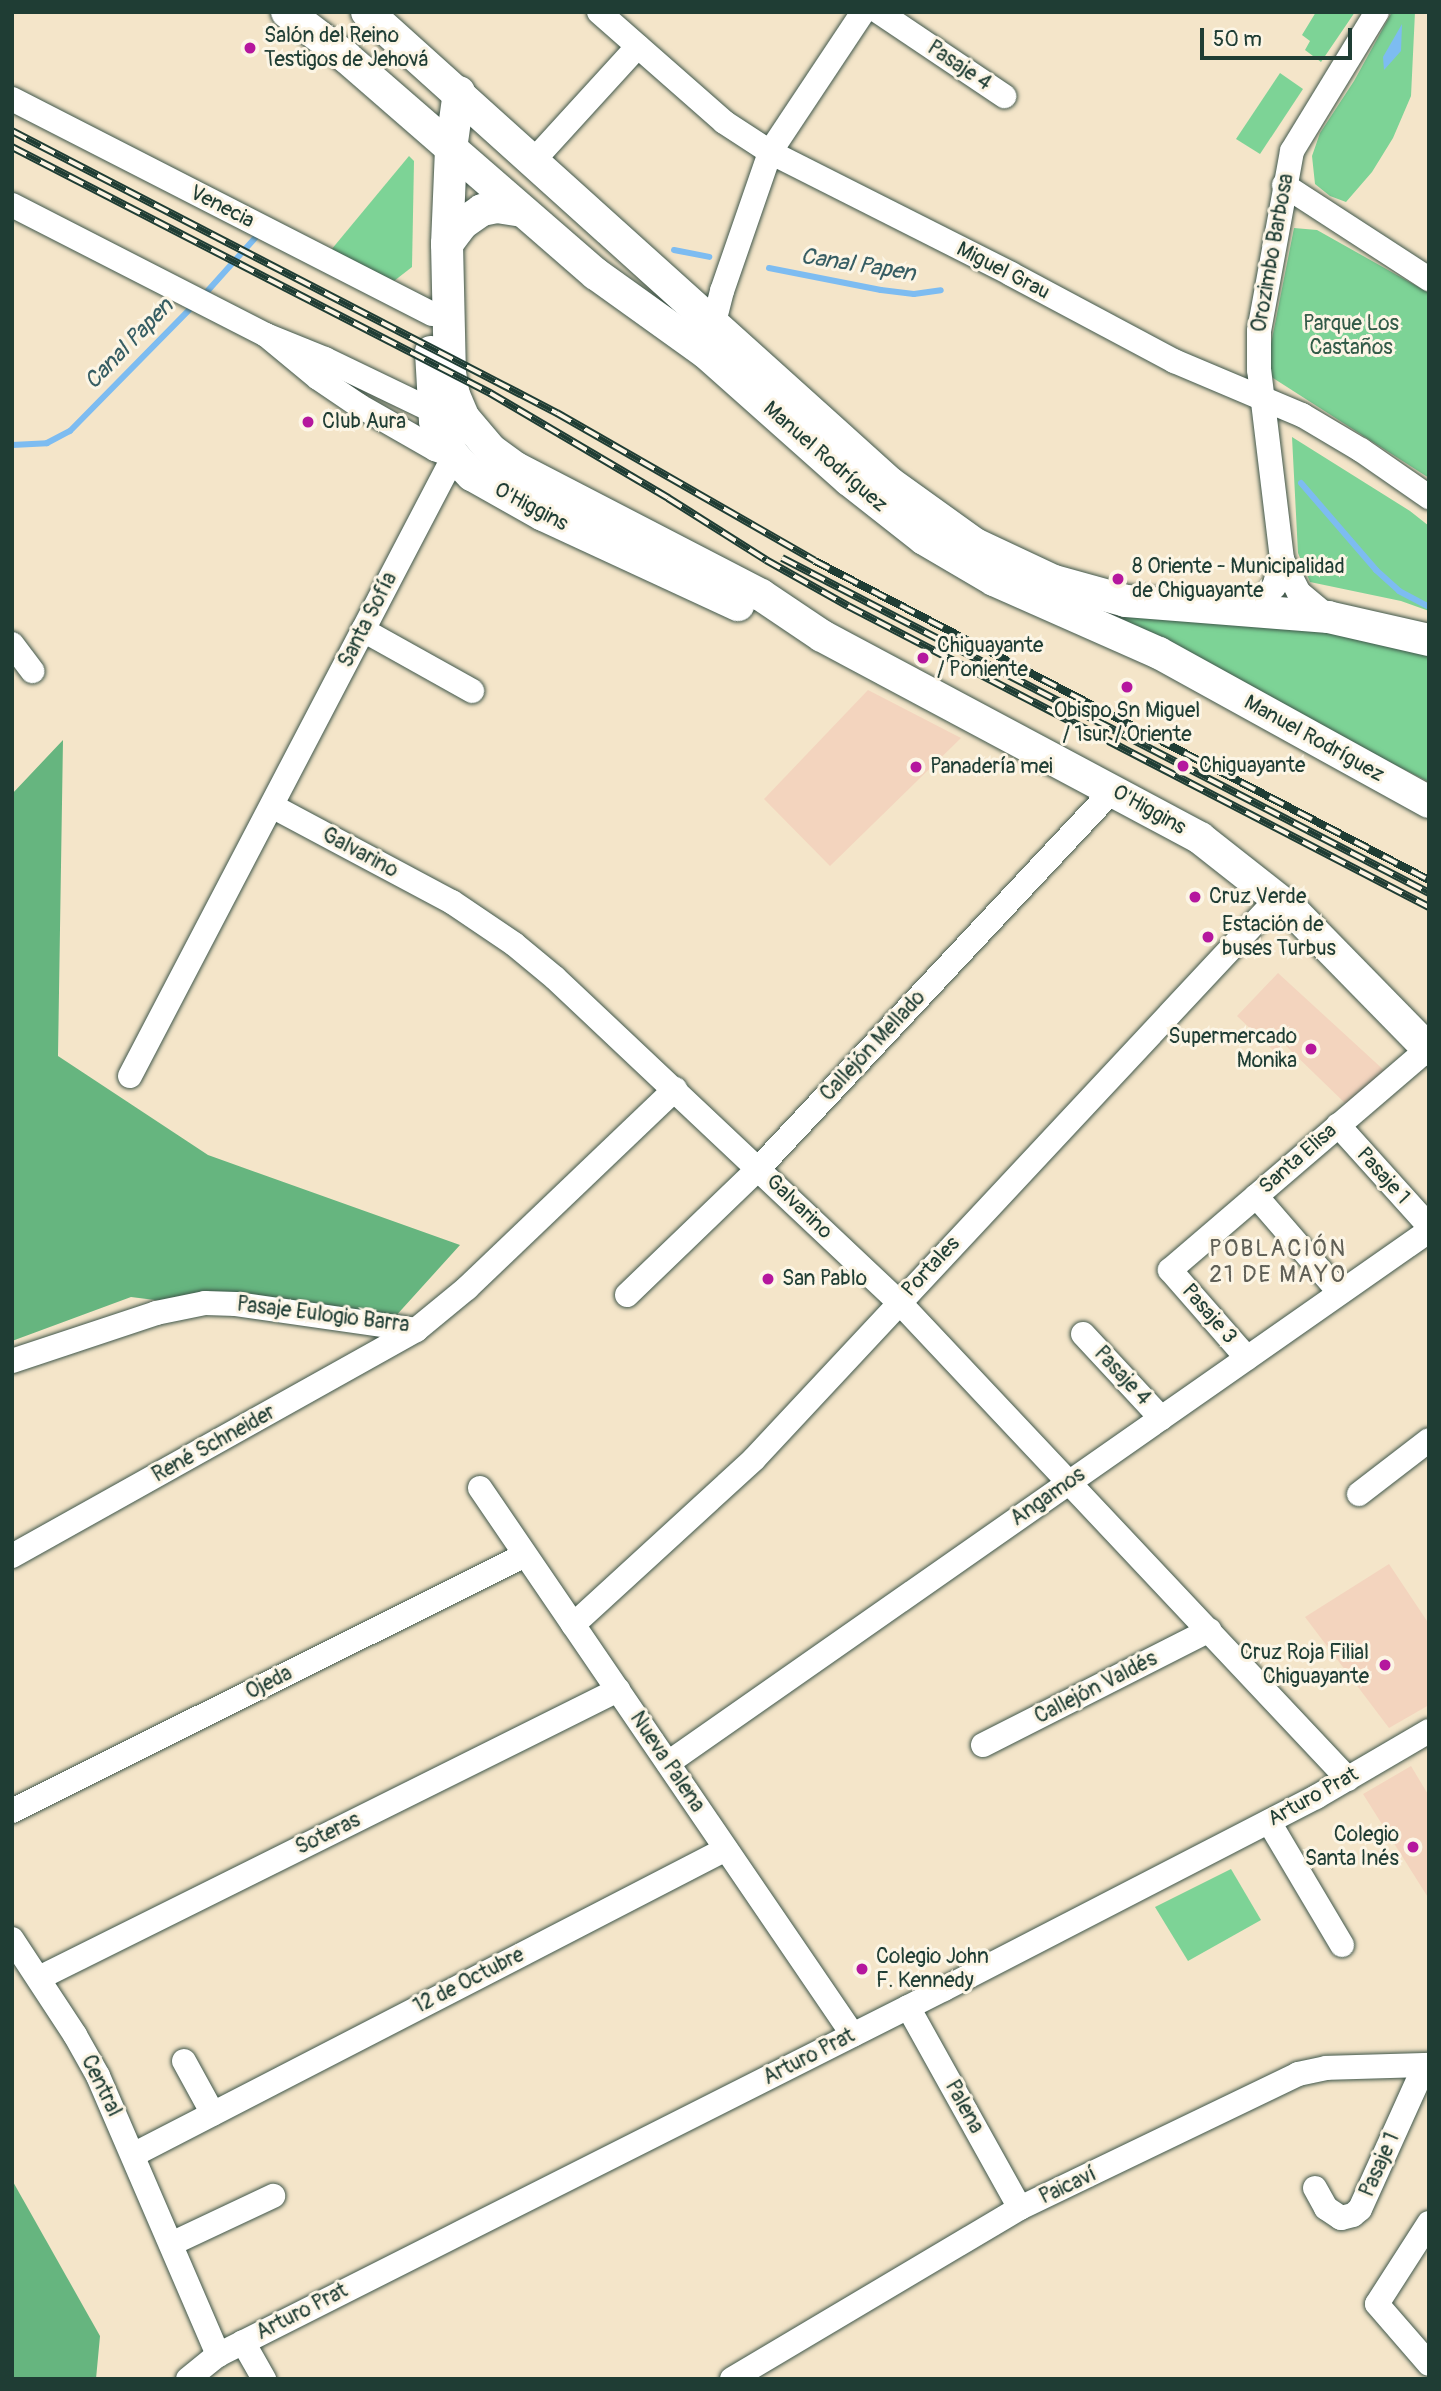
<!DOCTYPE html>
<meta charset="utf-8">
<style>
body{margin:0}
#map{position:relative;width:1441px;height:2391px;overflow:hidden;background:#f4e5c9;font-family:Pangolin,sans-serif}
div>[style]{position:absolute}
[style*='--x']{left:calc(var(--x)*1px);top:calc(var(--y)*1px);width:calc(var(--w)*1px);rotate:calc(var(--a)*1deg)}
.built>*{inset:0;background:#f3d4be}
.green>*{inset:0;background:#7dd396}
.forest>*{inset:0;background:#66b57f}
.water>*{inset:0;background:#7dbcf1}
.stream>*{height:6px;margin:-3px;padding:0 3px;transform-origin:3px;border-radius:3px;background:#7dbcf1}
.roads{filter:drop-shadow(0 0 2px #3f564a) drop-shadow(0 0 2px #3f564a)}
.minor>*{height:24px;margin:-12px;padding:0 12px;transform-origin:12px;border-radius:12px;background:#fff}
.major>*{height:32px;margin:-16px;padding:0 16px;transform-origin:16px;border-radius:16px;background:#fff}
.rail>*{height:8px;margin-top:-4px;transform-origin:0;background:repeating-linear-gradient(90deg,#fcf5e5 0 16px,#1f3d34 0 32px);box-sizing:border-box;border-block:2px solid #1f3d34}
.dots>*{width:19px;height:19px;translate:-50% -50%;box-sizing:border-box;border:4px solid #fcf5e5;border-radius:50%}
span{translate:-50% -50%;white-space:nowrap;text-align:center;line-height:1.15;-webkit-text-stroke:6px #fcf5e5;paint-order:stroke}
.poi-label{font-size:21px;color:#1f3d34}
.left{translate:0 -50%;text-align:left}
.right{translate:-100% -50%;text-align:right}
.street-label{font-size:21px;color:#1f3d34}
.park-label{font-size:21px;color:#325b48}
.water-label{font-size:23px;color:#365d63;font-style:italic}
.neighbourhood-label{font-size:23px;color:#5f5f56;letter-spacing:2px}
.frame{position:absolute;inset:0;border:14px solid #1f3d34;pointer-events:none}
.scale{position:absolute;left:1200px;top:28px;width:152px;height:32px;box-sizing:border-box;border:4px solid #1f3d34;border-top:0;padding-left:9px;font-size:21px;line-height:24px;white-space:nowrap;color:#1f3d34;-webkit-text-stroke:5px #fcf5e5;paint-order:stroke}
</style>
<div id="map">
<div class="built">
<i style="clip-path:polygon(868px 690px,961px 738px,830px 866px,764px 799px)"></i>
<i style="clip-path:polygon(1278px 973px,1387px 1073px,1349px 1107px,1284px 1044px,1275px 1052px,1237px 1016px)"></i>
<i style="clip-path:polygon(1389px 1564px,1429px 1624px,1429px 1705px,1389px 1728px,1305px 1617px)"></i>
<i style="clip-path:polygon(1411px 1766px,1429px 1796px,1429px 1899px,1363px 1794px)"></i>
</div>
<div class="green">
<i style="clip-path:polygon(1316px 12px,1355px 12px,1321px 62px,1305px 50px,1310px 41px,1302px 35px)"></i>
<i style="clip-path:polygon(1392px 12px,1415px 12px,1411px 96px,1393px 138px,1372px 172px,1346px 202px,1330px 196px,1315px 184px,1312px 156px,1320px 133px,1354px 81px)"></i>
<i style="clip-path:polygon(1280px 73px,1303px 89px,1260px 154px,1236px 139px)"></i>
<i style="clip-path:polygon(409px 156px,414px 161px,412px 267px,394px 281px,331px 250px)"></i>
<i style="clip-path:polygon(1294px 228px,1317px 230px,1429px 293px,1429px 478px,1273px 378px,1267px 364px)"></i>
<i style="clip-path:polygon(1292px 437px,1410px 511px,1429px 526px,1429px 611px,1401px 601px,1310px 582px,1298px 553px)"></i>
<i style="clip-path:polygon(1054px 592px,1353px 633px,1429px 652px,1429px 782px)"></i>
<i style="clip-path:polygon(1231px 1869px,1261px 1920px,1188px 1961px,1155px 1907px)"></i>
</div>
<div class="forest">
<i style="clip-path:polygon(63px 740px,58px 1056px,208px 1155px,460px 1245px,384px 1329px,131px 1297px,12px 1341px,12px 794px)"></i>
<i style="clip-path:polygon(12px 2180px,100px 2336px,96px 2379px,12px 2379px)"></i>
</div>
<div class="water">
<i style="clip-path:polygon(1402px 24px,1401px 51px,1384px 70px,1383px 57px)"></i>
</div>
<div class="stream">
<i style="--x:674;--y:250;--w:36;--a:11"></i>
<i style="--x:769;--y:268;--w:114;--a:11.1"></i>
<i style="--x:881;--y:290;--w:33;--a:7"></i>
<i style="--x:914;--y:294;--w:27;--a:-8"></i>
<i style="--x:203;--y:296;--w:79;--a:-48.1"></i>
<i style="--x:12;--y:445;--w:35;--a:-3"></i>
<i style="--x:47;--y:443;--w:26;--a:-28"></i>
<i style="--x:70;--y:431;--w:178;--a:-45.5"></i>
<i style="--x:1301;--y:483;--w:115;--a:49.2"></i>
<i style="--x:1376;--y:570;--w:31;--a:42"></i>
<i style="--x:1399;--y:591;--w:34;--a:28"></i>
</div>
<div class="roads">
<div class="minor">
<i style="--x:599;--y:12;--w:167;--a:41.3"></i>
<i style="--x:724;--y:122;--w:55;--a:33.1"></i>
<i style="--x:770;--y:152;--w:270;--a:26.8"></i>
<i style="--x:1011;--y:274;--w:185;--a:28.1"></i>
<i style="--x:1174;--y:361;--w:139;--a:22.9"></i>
<i style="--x:1302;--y:415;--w:69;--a:30.7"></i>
<i style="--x:1361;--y:450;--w:83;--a:34.7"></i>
<i style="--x:879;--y:12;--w:151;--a:33.9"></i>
<i style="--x:12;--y:99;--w:472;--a:27.1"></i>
<i style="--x:534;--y:160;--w:154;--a:-47.6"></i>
<i style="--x:1284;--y:185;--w:173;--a:33"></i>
<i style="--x:12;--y:205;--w:285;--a:27.1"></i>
<i style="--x:266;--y:335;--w:64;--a:22.1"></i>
<i style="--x:325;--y:359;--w:120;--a:25.7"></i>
<i style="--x:710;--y:338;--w:49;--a:-75.7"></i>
<i style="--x:722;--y:291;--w:147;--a:-70.9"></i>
<i style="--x:770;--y:152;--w:168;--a:-56.4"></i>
<i style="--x:1252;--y:612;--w:33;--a:-49"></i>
<i style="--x:1274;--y:587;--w:29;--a:-74"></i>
<i style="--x:1328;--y:617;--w:38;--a:-140"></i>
<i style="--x:1299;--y:593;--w:38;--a:-117"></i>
<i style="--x:1282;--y:559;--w:190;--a:-96.9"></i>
<i style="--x:1259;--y:370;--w:39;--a:-90"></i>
<i style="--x:1259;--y:331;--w:183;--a:-79.6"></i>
<i style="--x:1292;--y:151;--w:163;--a:-58.6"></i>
<i style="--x:363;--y:630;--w:125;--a:29.2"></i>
<i style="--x:12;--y:644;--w:34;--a:53"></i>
<i style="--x:272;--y:806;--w:204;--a:28.1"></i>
<i style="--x:452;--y:902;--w:75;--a:34.1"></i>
<i style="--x:514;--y:944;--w:53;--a:39.7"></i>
<i style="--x:555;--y:978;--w:473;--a:43.3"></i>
<i style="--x:899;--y:1302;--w:655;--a:46.73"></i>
<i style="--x:130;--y:1076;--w:700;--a:-62.41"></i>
<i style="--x:454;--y:456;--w:20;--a:-160"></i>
<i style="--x:435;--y:449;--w:89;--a:-150.3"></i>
<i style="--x:358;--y:405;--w:48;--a:-146"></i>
<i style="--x:318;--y:378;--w:67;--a:-140.4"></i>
<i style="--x:1338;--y:1125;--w:136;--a:48"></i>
<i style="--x:1256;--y:1196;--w:128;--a:49.1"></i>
<i style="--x:627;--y:1295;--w:183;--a:-43.9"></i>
<i style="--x:759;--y:1168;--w:518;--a:-46.88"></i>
<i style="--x:1083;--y:1334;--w:115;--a:47.1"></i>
<i style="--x:1247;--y:1358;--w:117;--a:-131.2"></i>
<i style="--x:1170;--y:1270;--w:340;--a:-40.6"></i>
<i style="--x:12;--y:1361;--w:152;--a:-18.4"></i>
<i style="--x:156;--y:1313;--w:50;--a:-11.5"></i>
<i style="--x:205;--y:1303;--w:31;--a:2"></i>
<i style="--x:236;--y:1304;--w:182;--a:8.2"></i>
<i style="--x:480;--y:1488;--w:662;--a:55.71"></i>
<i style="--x:1359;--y:1494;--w:88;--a:-37.6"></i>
<i style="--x:12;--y:1556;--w:463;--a:-29.2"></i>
<i style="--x:416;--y:1330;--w:66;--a:-39.5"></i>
<i style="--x:467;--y:1288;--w:288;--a:-43.7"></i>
<i style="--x:573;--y:1625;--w:246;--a:-42.5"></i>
<i style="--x:754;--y:1459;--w:768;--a:-46.95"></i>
<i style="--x:983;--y:1745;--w:254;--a:-26.9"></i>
<i style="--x:668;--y:1763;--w:929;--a:-34.96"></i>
<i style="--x:12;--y:1811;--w:573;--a:-26.52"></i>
<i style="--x:1269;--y:1822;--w:143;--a:59.3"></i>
<i style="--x:12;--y:1939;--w:115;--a:56.7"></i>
<i style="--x:75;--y:2035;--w:47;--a:60.7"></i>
<i style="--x:98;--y:2076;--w:304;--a:66.7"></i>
<i style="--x:39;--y:1978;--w:647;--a:-26.45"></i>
<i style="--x:908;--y:2007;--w:230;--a:60.9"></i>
<i style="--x:184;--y:2061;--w:60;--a:61.3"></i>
<i style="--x:133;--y:2155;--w:667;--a:-27.29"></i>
<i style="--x:1315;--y:2188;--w:23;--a:61"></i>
<i style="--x:1326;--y:2208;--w:18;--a:34"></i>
<i style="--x:1341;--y:2218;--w:12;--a:-14"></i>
<i style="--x:1353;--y:2215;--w:9;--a:-41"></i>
<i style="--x:1360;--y:2209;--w:158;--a:-65.7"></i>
<i style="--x:1429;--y:2223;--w:96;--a:122.7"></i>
<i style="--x:1377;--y:2304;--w:79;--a:49.1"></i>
<i style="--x:171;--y:2244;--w:113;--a:-25.2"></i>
<i style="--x:243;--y:2342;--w:43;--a:60.4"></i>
<i style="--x:188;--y:2379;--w:38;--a:-39"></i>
<i style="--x:218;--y:2355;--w:813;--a:-26.75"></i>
<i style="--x:944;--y:1989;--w:419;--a:-27.3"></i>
<i style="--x:1316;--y:1797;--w:131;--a:-30.3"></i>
<i style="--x:732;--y:2379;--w:335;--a:-30.7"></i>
<i style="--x:1020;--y:2208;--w:309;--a:-25.7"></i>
<i style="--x:1298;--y:2074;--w:29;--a:-12"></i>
<i style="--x:1326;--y:2068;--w:103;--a:-1.7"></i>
</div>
<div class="major">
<i style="--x:287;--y:12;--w:74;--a:37.3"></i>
<i style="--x:346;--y:57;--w:331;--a:41"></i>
<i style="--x:596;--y:274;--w:135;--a:35.7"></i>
<i style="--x:706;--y:353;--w:191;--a:41.6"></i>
<i style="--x:849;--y:480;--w:95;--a:38.2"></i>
<i style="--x:924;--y:539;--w:81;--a:30.4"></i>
<i style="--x:994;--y:580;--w:180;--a:23.9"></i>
<i style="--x:1159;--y:653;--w:308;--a:28.9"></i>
<i style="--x:367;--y:12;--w:704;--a:42.01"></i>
<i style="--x:890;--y:483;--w:105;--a:35.7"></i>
<i style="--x:975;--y:544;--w:87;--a:25.1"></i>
<i style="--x:1054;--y:581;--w:75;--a:15.5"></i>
<i style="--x:1126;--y:601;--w:203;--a:4.5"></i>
<i style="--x:1328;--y:617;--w:104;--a:12.8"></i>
<i style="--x:459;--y:92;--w:58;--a:98"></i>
<i style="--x:451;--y:149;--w:95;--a:92.4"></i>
<i style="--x:447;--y:244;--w:129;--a:88.7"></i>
<i style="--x:450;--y:373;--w:22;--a:80"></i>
<i style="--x:454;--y:395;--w:25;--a:67"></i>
<i style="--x:464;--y:418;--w:42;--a:49.8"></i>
<i style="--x:491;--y:450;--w:31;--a:36"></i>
<i style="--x:516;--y:468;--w:276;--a:27.4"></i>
<i style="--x:761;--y:595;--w:73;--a:33.9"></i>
<i style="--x:822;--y:636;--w:429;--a:28.1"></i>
<i style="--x:1200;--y:838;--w:120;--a:38.2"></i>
<i style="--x:1294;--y:912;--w:193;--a:45.6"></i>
<i style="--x:447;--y:244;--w:25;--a:-53"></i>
<i style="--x:462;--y:224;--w:24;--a:-35"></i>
<i style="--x:482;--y:210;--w:15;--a:-11"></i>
<i style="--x:497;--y:207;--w:24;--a:9"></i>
<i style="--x:431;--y:352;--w:69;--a:86.7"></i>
<i style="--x:435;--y:421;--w:40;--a:62"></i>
<i style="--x:454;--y:456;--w:26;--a:47"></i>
<i style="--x:472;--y:475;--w:81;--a:29.4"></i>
<i style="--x:543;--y:515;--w:215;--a:24.8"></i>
</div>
</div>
<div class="rail">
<i style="--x:12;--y:131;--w:614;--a:27.36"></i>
<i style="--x:557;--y:413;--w:297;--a:29.8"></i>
<i style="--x:815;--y:561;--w:692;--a:27.45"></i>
<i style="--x:12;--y:147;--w:538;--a:27.23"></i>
<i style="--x:490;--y:393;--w:207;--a:30.5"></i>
<i style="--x:668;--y:498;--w:116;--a:32.3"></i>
<i style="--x:766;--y:560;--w:94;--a:29.3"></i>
<i style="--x:848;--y:606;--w:654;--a:27.39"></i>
<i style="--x:782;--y:558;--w:729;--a:27.37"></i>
</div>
<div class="dots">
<i style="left:250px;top:48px;background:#b5179e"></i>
<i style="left:308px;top:422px;background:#b5179e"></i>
<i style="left:1118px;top:579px;background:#b5179e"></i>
<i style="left:923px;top:658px;background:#b5179e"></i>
<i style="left:1127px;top:687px;background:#b5179e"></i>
<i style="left:1183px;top:766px;background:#b5179e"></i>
<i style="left:916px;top:767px;background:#b5179e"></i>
<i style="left:1195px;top:897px;background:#b5179e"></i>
<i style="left:1208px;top:937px;background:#b5179e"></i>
<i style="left:1311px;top:1049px;background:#b5179e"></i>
<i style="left:768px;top:1279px;background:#b5179e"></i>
<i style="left:1385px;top:1665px;background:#b5179e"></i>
<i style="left:1413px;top:1847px;background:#b5179e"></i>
<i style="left:862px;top:1969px;background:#b5179e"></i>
</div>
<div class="poi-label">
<span class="left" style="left:264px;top:48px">Salón del Reino<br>Testigos de Jehová</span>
<span class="left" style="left:322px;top:422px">Club Aura</span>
<span class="left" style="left:1132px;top:579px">8 Oriente - Municipalidad<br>de Chiguayante</span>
<span class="left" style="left:937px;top:658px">Chiguayante<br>/ Poniente</span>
<span style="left:1127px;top:723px">Obispo Sn Miguel<br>/ 1sur / Oriente</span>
<span class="left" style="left:1199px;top:766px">Chiguayante</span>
<span class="left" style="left:930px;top:767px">Panadería mei</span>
<span class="left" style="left:1209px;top:897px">Cruz Verde</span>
<span class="left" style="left:1222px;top:937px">Estación de<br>buses Turbus</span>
<span class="right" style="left:1297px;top:1049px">Supermercado<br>Monika</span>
<span class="left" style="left:782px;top:1279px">San Pablo</span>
<span class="right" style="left:1369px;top:1665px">Cruz Roja Filial<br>Chiguayante</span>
<span class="right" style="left:1399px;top:1847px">Colegio<br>Santa Inés</span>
<span class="left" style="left:876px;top:1969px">Colegio John<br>F. Kennedy</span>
</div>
<div class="street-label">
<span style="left:959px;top:66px;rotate:34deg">Pasaje 4</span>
<span style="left:222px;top:207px;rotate:27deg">Venecia</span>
<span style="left:1273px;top:253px;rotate:-80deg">Orozimbo Barbosa</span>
<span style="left:1003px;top:271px;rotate:27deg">Miguel Grau</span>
<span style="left:825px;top:457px;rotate:41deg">Manuel Rodríguez</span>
<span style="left:531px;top:507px;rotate:28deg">O'Higgins</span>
<span style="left:368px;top:620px;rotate:-63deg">Santa Sofía</span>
<span style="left:1314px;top:739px;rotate:29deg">Manuel Rodríguez</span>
<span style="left:1149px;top:810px;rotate:29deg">O'Higgins</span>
<span style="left:360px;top:853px;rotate:28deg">Galvarino</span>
<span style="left:873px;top:1046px;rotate:-47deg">Callejón Mellado</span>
<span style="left:1298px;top:1159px;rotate:-41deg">Santa Elisa</span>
<span style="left:1383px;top:1176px;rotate:48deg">Pasaje 1</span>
<span style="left:799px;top:1207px;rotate:44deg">Galvarino</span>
<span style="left:931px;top:1267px;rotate:-47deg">Portales</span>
<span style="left:1209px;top:1314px;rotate:49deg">Pasaje 3</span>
<span style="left:323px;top:1315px;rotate:7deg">Pasaje Eulogio Barra</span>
<span style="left:1122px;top:1376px;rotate:47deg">Pasaje 4</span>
<span style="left:214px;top:1444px;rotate:-29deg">René Schneider</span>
<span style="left:1048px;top:1497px;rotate:-35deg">Angamos</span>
<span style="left:269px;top:1683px;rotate:-27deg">Ojeda</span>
<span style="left:1096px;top:1688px;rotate:-27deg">Callejón Valdés</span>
<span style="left:667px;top:1762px;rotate:56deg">Nueva Palena</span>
<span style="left:1313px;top:1797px;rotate:-29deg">Arturo Prat</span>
<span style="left:328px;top:1834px;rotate:-26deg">Soteras</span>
<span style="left:469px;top:1981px;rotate:-27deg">12 de Octubre</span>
<span style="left:809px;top:2057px;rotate:-27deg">Arturo Prat</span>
<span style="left:101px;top:2086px;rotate:64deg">Central</span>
<span style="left:964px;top:2107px;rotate:61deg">Palena</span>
<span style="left:1380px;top:2165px;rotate:-66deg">Pasaje 1</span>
<span style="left:1068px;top:2186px;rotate:-25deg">Paicaví</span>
<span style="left:302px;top:2312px;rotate:-27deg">Arturo Prat</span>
</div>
<div class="park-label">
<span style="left:1351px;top:336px">Parque Los<br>Castaños</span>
</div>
<div class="water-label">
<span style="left:858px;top:265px;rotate:9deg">Canal Papen</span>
<span style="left:129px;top:344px;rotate:-46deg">Canal Papen</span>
</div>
<div class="neighbourhood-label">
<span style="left:1278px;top:1262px">POBLACIÓN<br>21 DE MAYO</span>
</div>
<div class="frame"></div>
<div class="scale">50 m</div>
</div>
